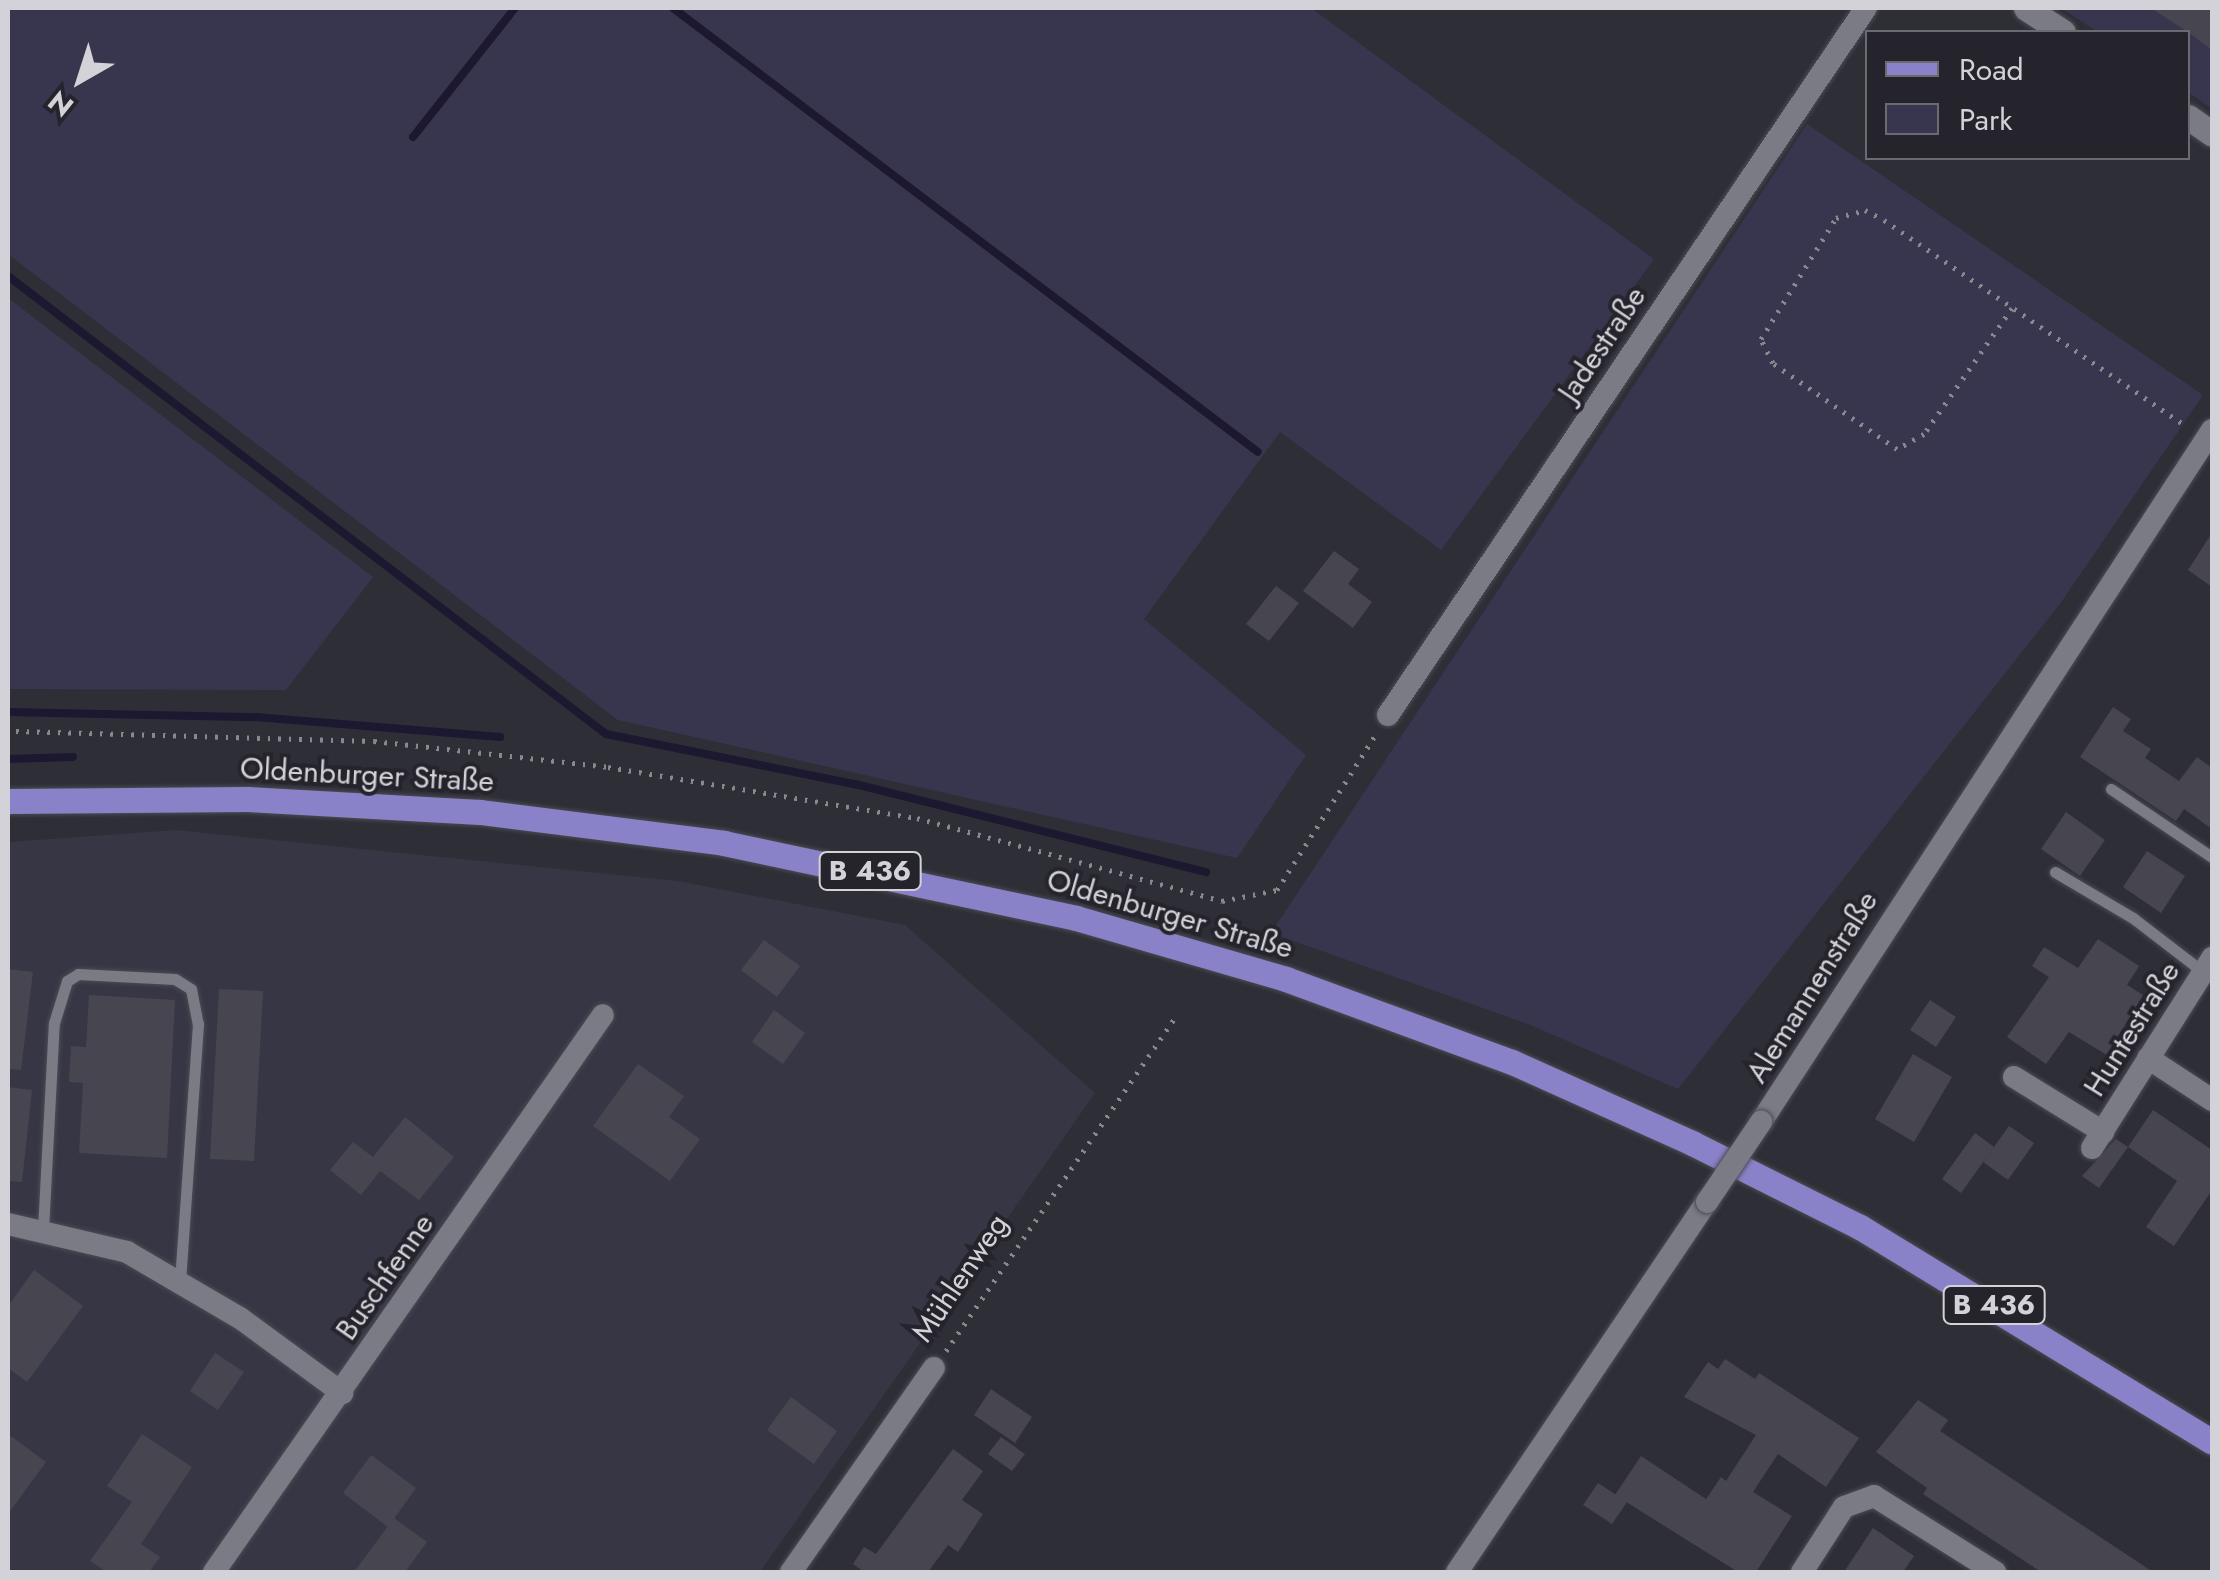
<!DOCTYPE html>
<meta charset="utf-8">
<style>
body{margin:0}
#map{position:relative;width:2220px;height:1580px;overflow:hidden;background:#2e2e37;font-family:Jost,sans-serif}
div>[style]{position:absolute}
[style*='--x']{left:calc(var(--x)*1px);top:calc(var(--y)*1px);width:calc(var(--w)*1px);rotate:calc(var(--a)*1deg)}
.built>*{inset:0;background:#363645}
.green>*{inset:0;background:#38364e}
.stream>*{height:8px;margin:-4px;padding:0 4px;transform-origin:4px;border-radius:4px;background:#1b182f}
.building>*{inset:0;background:#474650}
.path>*{height:5px;margin-top:-2.5px;transform-origin:0;background:repeating-linear-gradient(90deg,#88888f 0 2.5px,transparent 0 10.5px)}
.roads{filter:drop-shadow(0 0 2px #4b4b53) drop-shadow(0 0 2px #4b4b53)}
.service>*{height:11px;margin:-5.5px;padding:0 5.5px;transform-origin:5.5px;border-radius:5.5px;background:#7b7b85}
.minor>*{height:22px;margin:-11px;padding:0 11px;transform-origin:11px;border-radius:11px;background:#7b7b85}
.tertiary>*{height:25px;margin:-12.5px;padding:0 12.5px;transform-origin:12.5px;border-radius:12.5px;background:#7b7b85}
.primary>*{height:25px;margin:-12.5px;padding:0 12.5px;transform-origin:12.5px;border-radius:12.5px;background:#8a82c8}
.bridges{filter:drop-shadow(0 0 2px #4b4b53) drop-shadow(0 0 2px #4b4b53)}
.minor-bridge>*{height:22px;margin:-11px;padding:0 11px;transform-origin:11px;border-radius:11px;background:#7b7b85}
span{translate:-50% -50%;white-space:nowrap;text-align:center;line-height:1.15;-webkit-text-stroke:8px #25242d;paint-order:stroke}
.shield-label span{padding:2px 8px;background:#25242d;border:2px solid;border-radius:8px;-webkit-text-stroke-width:0}
.shield-label{font-size:28px;color:#d2d2d8;font-weight:700}
.street-label{font-size:30px;color:#d2d2d8}
.frame{position:absolute;inset:0;border:10px solid #d2d2d8;pointer-events:none}
.legend{position:absolute;left:1865px;top:30px;width:325px;height:130px;box-sizing:border-box;background:#25242d;border:2px solid #6a6a71;margin:0;padding:12px 18px;list-style:none;font-size:30px;color:#d2d2d8}
.legend li{display:flex;align-items:center;gap:20px;height:50px}
.legend b{width:50px;border:2px solid #6a6a71}
.north{position:absolute;left:30px;top:30px;width:100px;height:100px;-webkit-text-stroke:8px #25242d;paint-order:stroke;rotate:219deg;font-size:28px;font-weight:700;line-height:40px;text-align:center;color:#d2d2d8}
.north::after{content:'';display:block;margin:auto;width:35px;height:45px;background:#d2d2d8;clip-path:polygon(50% 0,100% 100%,50% 72%,0 100%)}
</style>
<div id="map">
<div class="built">
<i style="clip-path:polygon(176px 830px,678px 881px,905px 925px,1095px 1093px,760px 1572px,8px 1572px,8px 842px)"></i>
</div>
<div class="green">
<i style="clip-path:polygon(8px 8px,1311px 8px,1654px 259px,1441px 550px,1280px 432px,1144px 619px,1306px 755px,1237px 858px,618px 720px,8px 254px)"></i>
<i style="clip-path:polygon(2061px 8px,2212px 8px,2212px 109px,2188px 92px,2188px 32px,2098px 32px)"></i>
<i style="clip-path:polygon(1807px 124px,2203px 395px,2062px 601px,1678px 1089px,1528px 1024px,1271px 933px)"></i>
<i style="clip-path:polygon(8px 298px,373px 577px,286px 690px,8px 689px)"></i>
</div>
<div class="stream">
<i style="--x:673;--y:8;--w:734;--a:37.2"></i>
<i style="--x:413;--y:137;--w:164;--a:-51.7"></i>
<i style="--x:8;--y:276;--w:753;--a:37.45"></i>
<i style="--x:606;--y:734;--w:254;--a:11.4"></i>
<i style="--x:855;--y:784;--w:362;--a:14.1"></i>
<i style="--x:8;--y:712;--w:248;--a:1.2"></i>
<i style="--x:256;--y:717;--w:245;--a:4.7"></i>
<i style="--x:8;--y:759;--w:65;--a:-1.8"></i>
</div>
<div class="building">
<i style="clip-path:polygon(2151px 8px,2212px 8px,2212px 50px,2188px 32px)"></i>
<i style="clip-path:polygon(2212px 533px,2212px 587px,2188px 570px)"></i>
<i style="clip-path:polygon(1334px 551px,1359px 569px,1348px 584px,1372px 602px,1353px 628px,1303px 591px)"></i>
<i style="clip-path:polygon(1276px 586px,1299px 603px,1269px 641px,1246px 624px)"></i>
<i style="clip-path:polygon(2113px 707px,2131px 719px,2123px 731px,2151px 749px,2145px 758px,2179px 781px,2197px 757px,2212px 768px,2212px 829px,2184px 809px,2176px 821px,2080px 757px)"></i>
<i style="clip-path:polygon(2066px 812px,2105px 840px,2080px 876px,2041px 849px)"></i>
<i style="clip-path:polygon(2147px 851px,2185px 876px,2161px 913px,2123px 887px)"></i>
<i style="clip-path:polygon(2098px 939px,2139px 966px,2127px 985px,2143px 995px,2107px 1055px,2069px 1032px,2046px 1064px,2007px 1037px,2049px 977px,2032px 966px,2044px 947px,2078px 968px)"></i>
<i style="clip-path:polygon(764px 940px,800px 966px,777px 997px,741px 970px)"></i>
<i style="clip-path:polygon(8px 969px,33px 972px,21px 1070px,8px 1069px)"></i>
<i style="clip-path:polygon(219px 989px,263px 991px,254px 1161px,210px 1159px)"></i>
<i style="clip-path:polygon(89px 995px,175px 1000px,167px 1158px,79px 1153px,83px 1083px,69px 1082px,71px 1046px,86px 1047px)"></i>
<i style="clip-path:polygon(1930px 1000px,1956px 1017px,1936px 1047px,1910px 1030px)"></i>
<i style="clip-path:polygon(774px 1010px,805px 1033px,783px 1064px,752px 1042px)"></i>
<i style="clip-path:polygon(1913px 1054px,1952px 1077px,1914px 1142px,1875px 1119px)"></i>
<i style="clip-path:polygon(638px 1064px,684px 1096px,669px 1117px,700px 1139px,670px 1181px,593px 1126px)"></i>
<i style="clip-path:polygon(8px 1087px,32px 1090px,22px 1182px,8px 1181px)"></i>
<i style="clip-path:polygon(2153px 1110px,2212px 1150px,2212px 1190px,2174px 1246px,2146px 1227px,2177px 1181px,2128px 1147px)"></i>
<i style="clip-path:polygon(405px 1117px,454px 1157px,419px 1200px,380px 1171px,361px 1195px,330px 1170px,353px 1142px,373px 1157px)"></i>
<i style="clip-path:polygon(2009px 1126px,2034px 1143px,2008px 1180px,1983px 1162px)"></i>
<i style="clip-path:polygon(1975px 1133px,1994px 1147px,1961px 1193px,1942px 1179px)"></i>
<i style="clip-path:polygon(2116px 1139px,2128px 1147px,2099px 1188px,2082px 1176px)"></i>
<i style="clip-path:polygon(34px 1270px,83px 1306px,27px 1382px,8px 1368px,8px 1306px)"></i>
<i style="clip-path:polygon(215px 1353px,244px 1372px,218px 1410px,190px 1391px)"></i>
<i style="clip-path:polygon(1725px 1359px,1755px 1379px,1759px 1373px,1859px 1438px,1826px 1487px,1778px 1454px,1753px 1492px,1792px 1516px,1756px 1572px,1738px 1572px,1615px 1495px,1641px 1456px,1706px 1499px,1721px 1477px,1726px 1481px,1756px 1435px,1684px 1397px,1708px 1362px,1718px 1369px)"></i>
<i style="clip-path:polygon(991px 1389px,1032px 1417px,1015px 1443px,974px 1415px)"></i>
<i style="clip-path:polygon(791px 1397px,837px 1431px,814px 1464px,767px 1430px)"></i>
<i style="clip-path:polygon(1918px 1400px,1948px 1420px,1940px 1431px,2153px 1572px,2041px 1572px,1923px 1494px,1927px 1488px,1876px 1452px)"></i>
<i style="clip-path:polygon(8px 1434px,46px 1462px,8px 1514px)"></i>
<i style="clip-path:polygon(142px 1434px,192px 1467px,141px 1544px,160px 1557px,149px 1572px,107px 1572px,90px 1561px,132px 1502px,107px 1486px)"></i>
<i style="clip-path:polygon(1001px 1437px,1025px 1454px,1012px 1471px,988px 1454px)"></i>
<i style="clip-path:polygon(953px 1449px,983px 1471px,962px 1500px,983px 1514px,958px 1552px,948px 1545px,928px 1572px,864px 1572px,853px 1564px,864px 1547px,876px 1554px)"></i>
<i style="clip-path:polygon(371px 1455px,416px 1488px,388px 1527px,343px 1493px)"></i>
<i style="clip-path:polygon(1598px 1483px,1627px 1502px,1612px 1524px,1583px 1505px)"></i>
<i style="clip-path:polygon(394px 1518px,427px 1542px,405px 1572px,354px 1572px)"></i>
<i style="clip-path:polygon(1873px 1528px,1914px 1556px,1903px 1572px,1844px 1572px)"></i>
</div>
<div class="path">
<i style="--x:2012;--y:308;--w:154;--a:124.9"></i>
<i style="--x:1924;--y:434;--w:31;--a:151"></i>
<i style="--x:1897;--y:449;--w:151;--a:-145.3"></i>
<i style="--x:1773;--y:363;--w:27;--a:-117"></i>
<i style="--x:1761;--y:339;--w:142;--a:-58.2"></i>
<i style="--x:1836;--y:218;--w:30;--a:-15"></i>
<i style="--x:1865;--y:210;--w:21;--a:28"></i>
<i style="--x:1884;--y:220;--w:367;--a:34.3"></i>
<i style="--x:16;--y:731;--w:358;--a:1.6"></i>
<i style="--x:374;--y:741;--w:235;--a:6.3"></i>
<i style="--x:608;--y:767;--w:313;--a:9.4"></i>
<i style="--x:917;--y:818;--w:316;--a:15.2"></i>
<i style="--x:1222;--y:901;--w:56;--a:-11.3"></i>
<i style="--x:1277;--y:890;--w:185;--a:-57.6"></i>
<i style="--x:946;--y:1351;--w:406;--a:-55.5"></i>
</div>
<div class="roads">
<div class="service">
<i style="--x:2111;--y:789;--w:122;--a:34"></i>
<i style="--x:2055;--y:872;--w:91;--a:30.5"></i>
<i style="--x:2133;--y:918;--w:88;--a:37.6"></i>
<i style="--x:43;--y:1230;--w:207;--a:-87"></i>
<i style="--x:54;--y:1023;--w:44;--a:-72.8"></i>
<i style="--x:67;--y:981;--w:13;--a:-32"></i>
<i style="--x:78;--y:974;--w:97;--a:3"></i>
<i style="--x:175;--y:979;--w:19;--a:32"></i>
<i style="--x:191;--y:989;--w:36;--a:79"></i>
<i style="--x:198;--y:1024;--w:261;--a:94"></i>
</div>
<div class="minor">
<i style="--x:1388;--y:715;--w:853;--a:-55.94"></i>
<i style="--x:2148;--y:1058;--w:77;--a:33.3"></i>
<i style="--x:2014;--y:1077;--w:105;--a:31.7"></i>
<i style="--x:1761;--y:1122;--w:826;--a:-56.91"></i>
<i style="--x:2092;--y:1148;--w:225;--a:-57.7"></i>
<i style="--x:8;--y:1224;--w:122;--a:13.2"></i>
<i style="--x:127;--y:1252;--w:131;--a:30.3"></i>
<i style="--x:240;--y:1318;--w:127;--a:36.3"></i>
<i style="--x:214;--y:1572;--w:679;--a:-55.07"></i>
<i style="--x:791;--y:1572;--w:249;--a:-55"></i>
<i style="--x:1457;--y:1572;--w:447;--a:-56"></i>
<i style="--x:1802;--y:1572;--w:77;--a:-57.1"></i>
<i style="--x:1844;--y:1507;--w:32;--a:-20"></i>
<i style="--x:1874;--y:1496;--w:143;--a:32.1"></i>
</div>
<div class="tertiary">
<i style="--x:2026;--y:8;--w:44;--a:33"></i>
<i style="--x:2188;--y:117;--w:29;--a:35"></i>
</div>
<div class="primary">
<i style="--x:8;--y:801;--w:239;--a:-0.5"></i>
<i style="--x:247;--y:799;--w:233;--a:3.2"></i>
<i style="--x:480;--y:812;--w:246;--a:7.2"></i>
<i style="--x:724;--y:843;--w:360;--a:12"></i>
<i style="--x:1076;--y:918;--w:219;--a:16.2"></i>
<i style="--x:1286;--y:979;--w:241;--a:20.2"></i>
<i style="--x:1512;--y:1062;--w:197;--a:24.2"></i>
<i style="--x:1692;--y:1143;--w:188;--a:26.6"></i>
<i style="--x:1860;--y:1227;--w:412;--a:31.4"></i>
</div>
</div>
<div class="bridges">
<div class="minor-bridge">
<i style="--x:1707;--y:1202;--w:97;--a:-56"></i>
</div>
</div>
<div class="shield-label">
<span style="left:870px;top:871px">B 436</span>
<span style="left:1994px;top:1305px">B 436</span>
</div>
<div class="street-label">
<span style="left:1602px;top:344px;rotate:-56deg">Jadestraße</span>
<span style="left:367px;top:775px;rotate:3deg">Oldenburger Straße</span>
<span style="left:1170px;top:914px;rotate:16deg">Oldenburger Straße</span>
<span style="left:1812px;top:987px;rotate:-58deg">Alemannenstraße</span>
<span style="left:2132px;top:1029px;rotate:-58deg">Huntestraße</span>
<span style="left:385px;top:1277px;rotate:-55deg">Buschfenne</span>
<span style="left:960px;top:1278px;rotate:-56deg">Mühlenweg</span>
</div>
<div class="frame"></div>
<ul class="legend">
<li><b style="height:12px;background:#8a82c8"></b>Road</li>
<li><b style="height:28px;background:#38364e"></b>Park</li>
</ul>
<div class="north">N</div>
</div>
